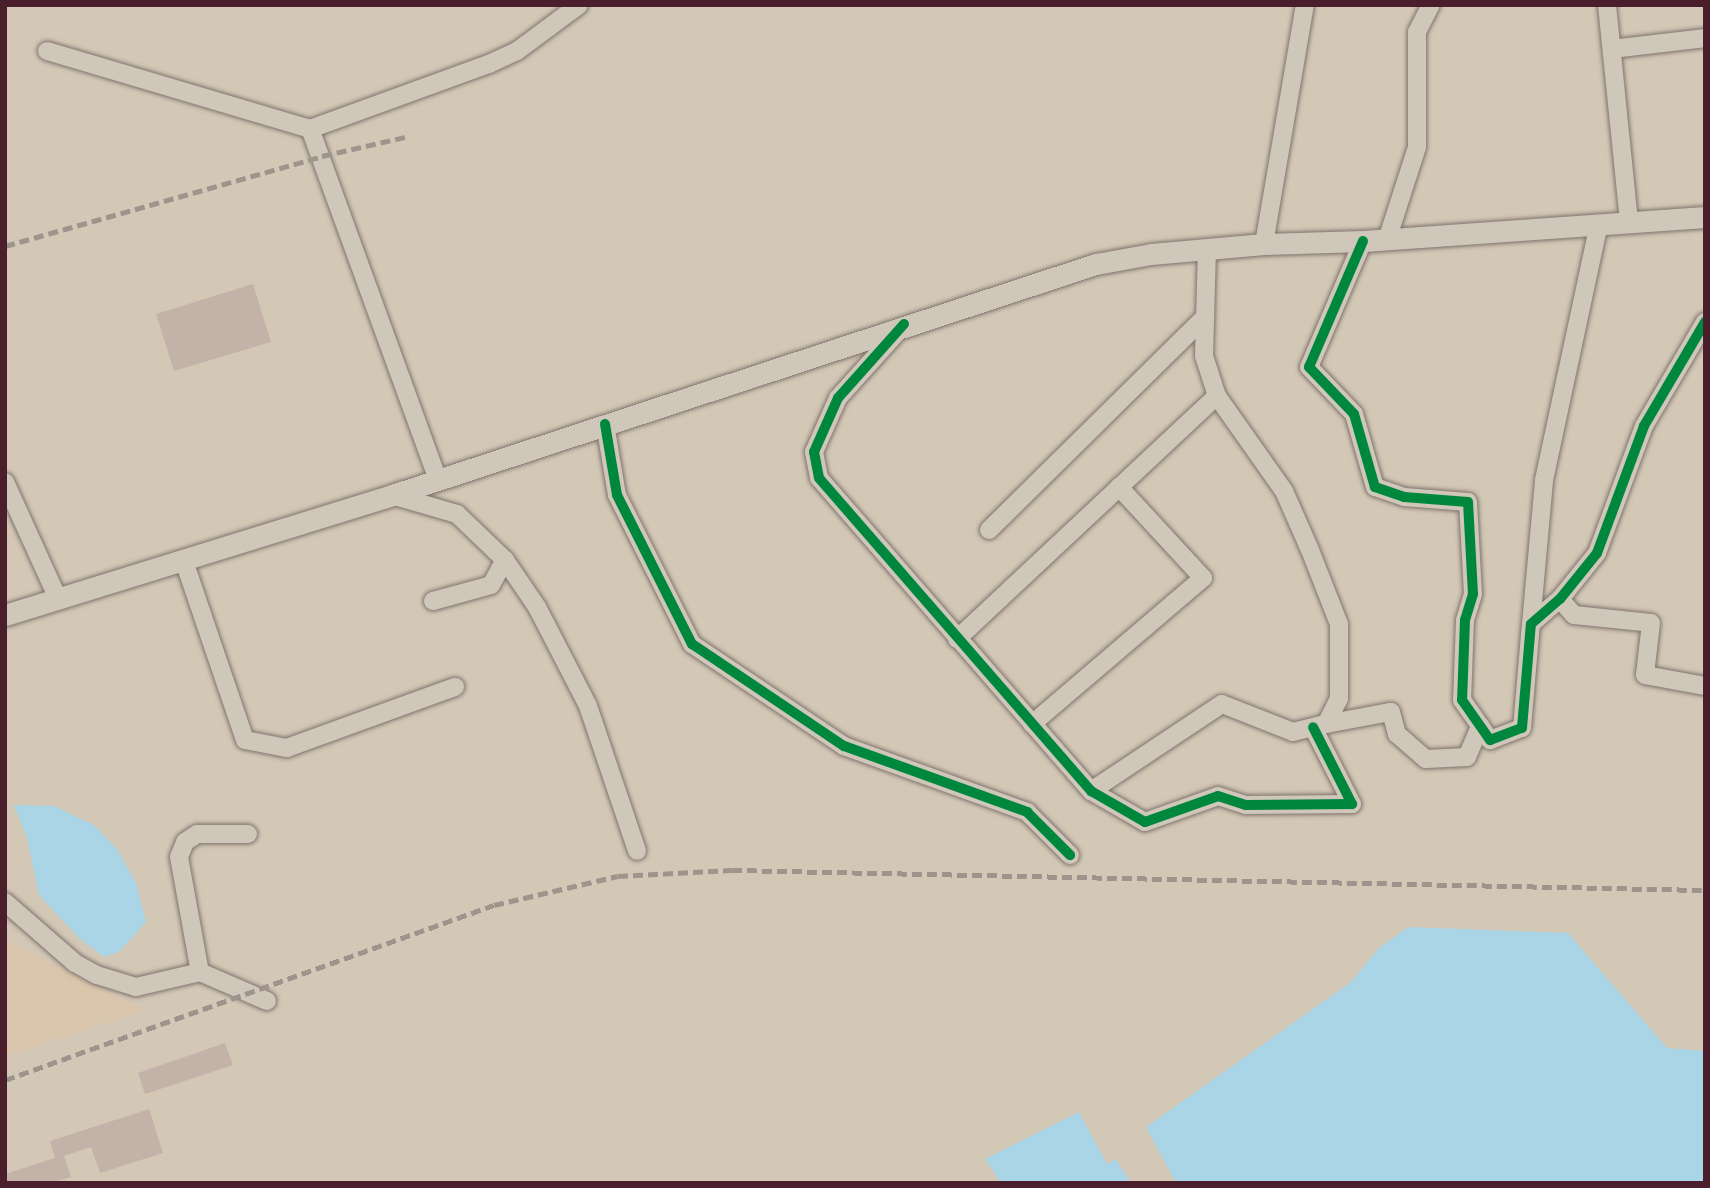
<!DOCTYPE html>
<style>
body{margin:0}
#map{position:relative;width:1710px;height:1188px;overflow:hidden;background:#d3c8b6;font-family:"Balsamiq Sans",sans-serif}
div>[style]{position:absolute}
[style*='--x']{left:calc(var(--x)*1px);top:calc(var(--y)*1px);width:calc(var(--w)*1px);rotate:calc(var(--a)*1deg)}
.built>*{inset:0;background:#dac5ad}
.water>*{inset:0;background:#aad5e6}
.building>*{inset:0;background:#c3b2a8}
.roads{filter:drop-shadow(0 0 2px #80736d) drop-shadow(0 0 2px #80736d)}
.minor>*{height:18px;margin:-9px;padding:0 9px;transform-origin:9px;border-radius:9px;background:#cfc7ba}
.major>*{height:21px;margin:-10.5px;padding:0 10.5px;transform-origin:10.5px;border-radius:10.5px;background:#cfc7ba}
.rail>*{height:4.5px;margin-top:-2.25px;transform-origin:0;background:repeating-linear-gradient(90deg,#9e948c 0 10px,transparent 0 15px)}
.cycleway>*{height:10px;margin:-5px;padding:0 5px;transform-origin:5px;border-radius:5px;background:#00873e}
span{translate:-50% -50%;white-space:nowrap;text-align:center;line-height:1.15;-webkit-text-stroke:5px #dfcbaa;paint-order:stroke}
.frame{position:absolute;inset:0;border:7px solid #4a1f2b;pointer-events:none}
</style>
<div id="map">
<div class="built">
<i style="clip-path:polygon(5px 940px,144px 1010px,5px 1056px)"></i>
</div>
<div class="water">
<i style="clip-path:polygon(14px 805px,54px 806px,94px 825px,117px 849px,136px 883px,146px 922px,119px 952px,104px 957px,79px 938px,39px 895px,27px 838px)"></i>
<i style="clip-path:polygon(1408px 927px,1568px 933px,1667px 1048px,1705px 1051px,1705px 1183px,1176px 1183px,1146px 1127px,1351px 982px,1379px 948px)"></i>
<i style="clip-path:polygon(1079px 1112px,1107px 1164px,1116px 1159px,1131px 1183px,1001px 1183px,985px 1159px)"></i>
</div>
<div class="building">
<i style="clip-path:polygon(253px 284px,271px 342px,174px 371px,156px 314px)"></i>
<i style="clip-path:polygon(225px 1043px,233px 1065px,145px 1094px,138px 1073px)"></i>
<i style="clip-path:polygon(149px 1109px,163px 1153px,100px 1173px,91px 1147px,64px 1156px,71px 1177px,52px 1183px,5px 1183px,5px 1174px,55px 1158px,50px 1141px)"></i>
</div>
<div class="roads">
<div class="minor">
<i style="--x:1607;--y:5;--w:218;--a:84.2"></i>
<i style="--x:1612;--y:49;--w:94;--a:-6.7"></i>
<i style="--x:47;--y:51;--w:274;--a:16.5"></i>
<i style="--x:1387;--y:240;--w:98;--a:-72.1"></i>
<i style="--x:1417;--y:147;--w:115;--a:-90"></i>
<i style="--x:1417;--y:32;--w:30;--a:-63"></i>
<i style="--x:1363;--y:241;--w:137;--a:113.2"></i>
<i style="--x:1309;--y:367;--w:65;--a:46.2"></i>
<i style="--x:1354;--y:414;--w:76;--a:74"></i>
<i style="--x:1375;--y:487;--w:31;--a:19"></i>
<i style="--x:1404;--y:497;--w:64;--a:4.5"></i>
<i style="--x:1468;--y:502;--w:92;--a:86.9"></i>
<i style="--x:1473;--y:594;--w:27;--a:107"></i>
<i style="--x:1465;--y:620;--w:80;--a:92.1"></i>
<i style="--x:1462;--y:700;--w:49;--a:55"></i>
<i style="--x:1490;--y:740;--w:34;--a:-21"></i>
<i style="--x:1522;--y:728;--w:104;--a:-85.1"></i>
<i style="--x:1531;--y:624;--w:38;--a:-41"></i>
<i style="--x:1560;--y:599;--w:59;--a:-51.2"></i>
<i style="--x:1597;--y:553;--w:135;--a:-69.7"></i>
<i style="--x:1644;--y:426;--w:121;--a:-59.6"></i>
<i style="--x:1264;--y:244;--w:242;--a:-80.3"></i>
<i style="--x:902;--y:327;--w:96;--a:132"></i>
<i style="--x:838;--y:398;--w:59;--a:114"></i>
<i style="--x:814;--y:452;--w:26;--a:79"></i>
<i style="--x:819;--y:478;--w:415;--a:49"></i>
<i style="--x:1091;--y:791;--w:62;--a:29.9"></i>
<i style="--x:1145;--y:822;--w:77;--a:-19.6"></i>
<i style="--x:1218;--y:796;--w:29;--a:18"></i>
<i style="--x:1246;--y:805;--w:106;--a:-0.5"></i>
<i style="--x:1352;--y:804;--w:86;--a:-116.9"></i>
<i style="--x:605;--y:424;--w:72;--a:80.4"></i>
<i style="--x:617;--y:495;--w:167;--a:63.3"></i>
<i style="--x:692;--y:644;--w:183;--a:33.9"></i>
<i style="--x:844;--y:746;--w:195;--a:19.8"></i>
<i style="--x:1027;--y:812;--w:61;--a:45"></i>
<i style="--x:438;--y:480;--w:374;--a:-110"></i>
<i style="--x:310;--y:129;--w:190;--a:-20"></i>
<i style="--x:489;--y:64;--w:31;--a:-25"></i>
<i style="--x:517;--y:51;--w:77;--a:-36.6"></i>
<i style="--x:5;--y:482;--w:128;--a:65.6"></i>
<i style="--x:392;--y:495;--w:68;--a:16.3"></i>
<i style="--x:457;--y:514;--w:66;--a:43.8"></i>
<i style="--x:505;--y:560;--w:57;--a:55.8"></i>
<i style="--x:537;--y:607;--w:111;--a:62.7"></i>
<i style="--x:588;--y:706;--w:153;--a:71.3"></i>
<i style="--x:989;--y:530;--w:303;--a:-44.6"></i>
<i style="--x:184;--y:561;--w:189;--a:71.2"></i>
<i style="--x:245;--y:740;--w:43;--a:10.8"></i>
<i style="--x:287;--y:748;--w:179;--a:-20"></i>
<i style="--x:1560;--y:599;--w:21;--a:49"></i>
<i style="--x:1574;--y:615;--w:77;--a:5.9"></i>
<i style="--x:1651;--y:623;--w:52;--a:96.6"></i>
<i style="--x:1645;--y:675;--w:61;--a:10.4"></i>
<i style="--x:433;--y:601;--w:60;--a:-15.4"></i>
<i style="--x:491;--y:585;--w:29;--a:-61"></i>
<i style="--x:1531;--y:624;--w:145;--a:-84.8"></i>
<i style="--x:1544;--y:480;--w:262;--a:-77.9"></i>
<i style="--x:957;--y:639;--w:356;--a:-43.1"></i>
<i style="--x:1032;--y:724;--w:225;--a:-40.5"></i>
<i style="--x:1203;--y:578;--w:124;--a:-132.7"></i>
<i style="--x:1326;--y:724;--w:66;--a:-10.5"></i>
<i style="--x:1391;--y:712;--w:23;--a:75"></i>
<i style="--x:1397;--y:734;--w:38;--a:41"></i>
<i style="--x:1426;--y:759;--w:41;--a:-2.8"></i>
<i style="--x:1467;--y:757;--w:34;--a:-67"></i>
<i style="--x:1091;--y:791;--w:157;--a:-33.6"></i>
<i style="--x:1222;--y:704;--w:76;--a:21.5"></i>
<i style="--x:1293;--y:732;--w:34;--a:-14"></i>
<i style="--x:1326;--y:724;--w:28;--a:-63"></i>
<i style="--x:1339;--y:699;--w:75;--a:-90"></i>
<i style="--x:1339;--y:624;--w:79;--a:-111.4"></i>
<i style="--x:1310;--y:550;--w:64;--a:-113.8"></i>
<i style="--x:1284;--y:491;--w:116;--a:-125.2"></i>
<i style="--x:1217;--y:396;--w:42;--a:-108"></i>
<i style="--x:1204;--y:356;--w:107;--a:-88.4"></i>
<i style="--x:248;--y:834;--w:51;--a:180"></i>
<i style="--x:197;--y:834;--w:14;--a:146"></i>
<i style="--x:185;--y:842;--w:16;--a:112"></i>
<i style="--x:179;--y:857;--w:117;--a:79.7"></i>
<i style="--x:200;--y:972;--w:73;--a:23.4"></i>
<i style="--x:5;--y:902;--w:93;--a:41.1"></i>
<i style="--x:75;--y:963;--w:25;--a:29"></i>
<i style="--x:97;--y:975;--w:41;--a:17.1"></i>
<i style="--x:136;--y:987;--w:66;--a:-13.2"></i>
</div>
<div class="major">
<i style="--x:5;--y:615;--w:405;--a:-17.2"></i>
<i style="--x:392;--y:495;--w:741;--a:-18.17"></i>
<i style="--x:1096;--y:264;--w:56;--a:-10.3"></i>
<i style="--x:1151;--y:254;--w:113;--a:-5.1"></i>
<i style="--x:1264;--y:244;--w:99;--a:-1.7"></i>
<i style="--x:1363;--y:241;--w:343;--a:-4"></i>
</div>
</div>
<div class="rail">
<i style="--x:5;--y:246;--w:330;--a:-15.8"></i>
<i style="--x:322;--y:156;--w:89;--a:-12.9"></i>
<i style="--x:5;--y:1080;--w:519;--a:-19.69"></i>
<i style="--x:494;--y:905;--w:127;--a:-13.2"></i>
<i style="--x:618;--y:876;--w:114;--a:-3"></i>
<i style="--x:732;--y:870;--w:973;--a:1.18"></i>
</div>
<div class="cycleway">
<i style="--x:1363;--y:241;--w:137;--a:113.2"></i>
<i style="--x:1309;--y:367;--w:65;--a:46.2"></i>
<i style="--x:1354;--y:414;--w:76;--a:74"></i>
<i style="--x:1375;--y:487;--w:31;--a:19"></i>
<i style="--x:1404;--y:497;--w:64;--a:4.5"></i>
<i style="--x:1468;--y:502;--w:92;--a:86.9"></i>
<i style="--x:1473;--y:594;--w:27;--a:107"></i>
<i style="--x:1465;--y:620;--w:80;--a:92.1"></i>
<i style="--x:1462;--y:700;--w:49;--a:55"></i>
<i style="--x:1490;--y:740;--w:34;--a:-21"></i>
<i style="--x:1522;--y:728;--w:104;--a:-85.1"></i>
<i style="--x:1531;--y:624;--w:38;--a:-41"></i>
<i style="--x:1560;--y:599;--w:59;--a:-51.2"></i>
<i style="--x:1597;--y:553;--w:135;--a:-69.7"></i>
<i style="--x:1644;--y:426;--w:121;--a:-59.6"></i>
<i style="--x:904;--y:324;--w:99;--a:131.7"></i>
<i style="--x:838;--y:398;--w:59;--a:114"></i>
<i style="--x:814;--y:452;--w:26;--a:79"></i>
<i style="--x:819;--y:478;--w:415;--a:49"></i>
<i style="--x:1091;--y:791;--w:62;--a:29.9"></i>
<i style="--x:1145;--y:822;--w:77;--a:-19.6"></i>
<i style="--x:1218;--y:796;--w:29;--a:18"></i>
<i style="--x:1246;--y:805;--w:106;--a:-0.5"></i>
<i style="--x:1352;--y:804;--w:86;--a:-116.9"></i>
<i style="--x:605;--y:424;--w:72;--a:80.4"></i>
<i style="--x:617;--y:495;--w:167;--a:63.3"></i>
<i style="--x:692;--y:644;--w:183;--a:33.9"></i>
<i style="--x:844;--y:746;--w:195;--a:19.8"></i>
<i style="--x:1027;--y:812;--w:61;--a:45"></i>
</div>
<div class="frame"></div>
</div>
